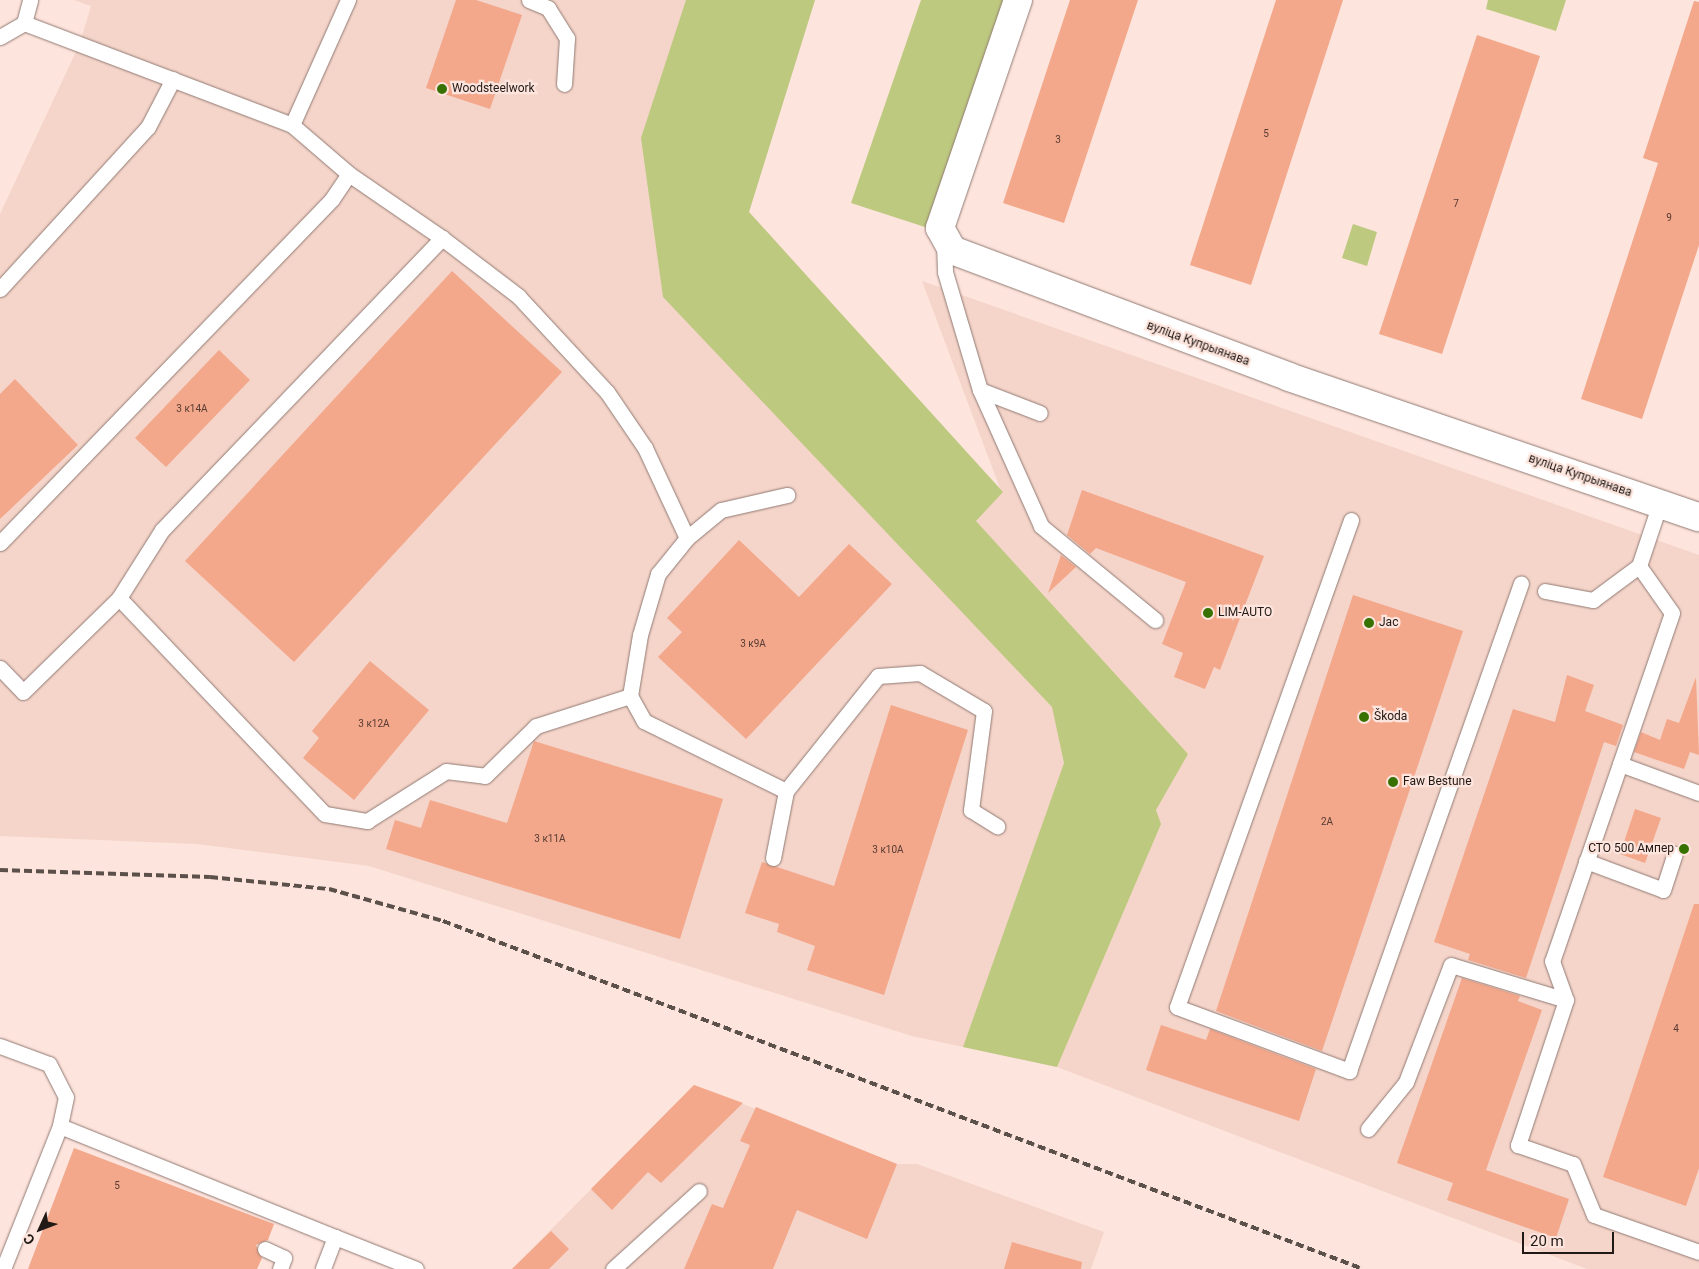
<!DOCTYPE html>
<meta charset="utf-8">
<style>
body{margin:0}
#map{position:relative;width:1699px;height:1269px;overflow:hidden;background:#fde4dc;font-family:Roboto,sans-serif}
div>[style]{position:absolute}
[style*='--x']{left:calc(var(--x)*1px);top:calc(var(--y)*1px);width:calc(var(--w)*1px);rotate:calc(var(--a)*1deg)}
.built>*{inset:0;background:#f5d5ca}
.green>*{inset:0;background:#bdc97f}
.building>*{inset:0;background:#f3a78b}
.roads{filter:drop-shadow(0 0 1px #907a73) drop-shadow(0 0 1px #907a73)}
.service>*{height:15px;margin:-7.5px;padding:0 7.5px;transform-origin:7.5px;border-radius:7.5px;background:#fff}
.minor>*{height:28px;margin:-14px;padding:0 14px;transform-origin:14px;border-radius:14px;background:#fff}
.rail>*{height:4px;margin-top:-2px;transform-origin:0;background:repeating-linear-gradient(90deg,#5c504b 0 8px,transparent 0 12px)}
.dots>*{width:14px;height:14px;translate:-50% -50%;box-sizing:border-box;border:2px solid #fde4dc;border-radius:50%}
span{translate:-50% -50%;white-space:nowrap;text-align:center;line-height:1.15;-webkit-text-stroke:4.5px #fde4dc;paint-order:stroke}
.number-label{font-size:10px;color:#563c33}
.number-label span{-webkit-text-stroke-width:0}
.poi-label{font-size:12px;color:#211916}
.left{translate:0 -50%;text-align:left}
.right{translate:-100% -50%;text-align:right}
.street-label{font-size:12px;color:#211916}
.north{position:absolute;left:15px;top:1204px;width:50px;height:50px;-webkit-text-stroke:4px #fde4dc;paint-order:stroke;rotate:227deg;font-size:14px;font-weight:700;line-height:20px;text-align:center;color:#211916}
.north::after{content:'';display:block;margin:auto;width:18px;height:22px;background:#211916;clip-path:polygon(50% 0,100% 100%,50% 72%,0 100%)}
.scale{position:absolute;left:1522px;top:1232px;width:92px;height:22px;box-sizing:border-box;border:2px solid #211916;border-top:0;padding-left:6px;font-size:15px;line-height:18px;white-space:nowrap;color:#211916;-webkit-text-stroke:4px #fde4dc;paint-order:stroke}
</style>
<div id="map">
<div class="built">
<i style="clip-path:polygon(74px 0,815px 0,749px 212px,1001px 491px,922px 281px,1699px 555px,1699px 1269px,1587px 1269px,1057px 1067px,912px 1036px,369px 866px,197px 844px,0 836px,0 214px,80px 43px,91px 6px)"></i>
<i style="clip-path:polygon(694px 1085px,897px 1164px,917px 1164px,1104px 1232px,1091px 1269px,512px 1269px)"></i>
</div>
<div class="green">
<i style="clip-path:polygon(686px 0,815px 0,749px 212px,1003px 492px,976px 521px,1188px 754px,1156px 810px,1161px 824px,1057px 1067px,963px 1047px,1064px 763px,1052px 707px,663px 297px,641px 138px)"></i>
<i style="clip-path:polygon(921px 0,1012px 0,928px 228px,851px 203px)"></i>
<i style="clip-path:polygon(1488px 0,1566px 0,1556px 31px,1486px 9px)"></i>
<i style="clip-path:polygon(1353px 224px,1377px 232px,1367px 266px,1342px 258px)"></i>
</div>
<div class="building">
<i style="clip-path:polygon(456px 0,476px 0,522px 15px,490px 109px,426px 88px)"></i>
<i style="clip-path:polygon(1070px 0,1138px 0,1064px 223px,1003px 203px)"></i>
<i style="clip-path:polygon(1276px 0,1343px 0,1251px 285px,1190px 265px)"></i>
<i style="clip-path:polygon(1694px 1px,1699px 2px,1699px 245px,1642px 419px,1581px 399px,1658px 163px,1643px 158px)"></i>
<i style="clip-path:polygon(1477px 35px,1540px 56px,1442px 354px,1379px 334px)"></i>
<i style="clip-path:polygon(452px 271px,562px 372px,294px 662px,185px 561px)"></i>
<i style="clip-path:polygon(219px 350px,250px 380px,166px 467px,135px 438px)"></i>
<i style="clip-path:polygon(15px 379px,78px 445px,0 519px,0 394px)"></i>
<i style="clip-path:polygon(1082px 490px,1264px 556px,1220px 670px,1214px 667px,1205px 689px,1174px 677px,1183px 653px,1162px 644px,1186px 582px,1096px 548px,1090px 554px,1067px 535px)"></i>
<i style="clip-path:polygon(739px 540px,799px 597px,849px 544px,892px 584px,746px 739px,658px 657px,682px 632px,667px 618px)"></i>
<i style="clip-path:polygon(1061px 555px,1076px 567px,1048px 593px)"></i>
<i style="clip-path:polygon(1353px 595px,1463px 631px,1322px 1051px,1216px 1011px)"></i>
<i style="clip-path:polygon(370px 661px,429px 710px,354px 800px,303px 758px,319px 738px,312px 731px)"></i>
<i style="clip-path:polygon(1567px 675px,1594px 685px,1585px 711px,1623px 725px,1616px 746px,1604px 742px,1526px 978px,1468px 960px,1470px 954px,1434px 942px,1513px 709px,1555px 722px)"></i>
<i style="clip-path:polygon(1696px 677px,1699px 755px,1690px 752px,1684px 769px,1654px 759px,1656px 754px,1654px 759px,1634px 752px,1641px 732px,1660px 740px,1667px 719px,1679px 723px)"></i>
<i style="clip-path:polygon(891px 705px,968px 730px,884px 995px,807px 970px,815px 946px,777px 932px,779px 924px,745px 913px,762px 862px,834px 886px)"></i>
<i style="clip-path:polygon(534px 741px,723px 799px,680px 939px,386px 849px,395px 820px,421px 828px,430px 800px,507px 823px)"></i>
<i style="clip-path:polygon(1635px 809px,1661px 818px,1645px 863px,1620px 854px)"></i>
<i style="clip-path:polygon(1694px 904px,1699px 904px,1699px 1168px,1686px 1206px,1603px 1177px)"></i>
<i style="clip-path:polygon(1462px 978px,1520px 996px,1518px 1001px,1542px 1010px,1486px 1170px,1569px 1199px,1556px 1238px,1447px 1200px,1453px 1183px,1397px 1163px)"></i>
<i style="clip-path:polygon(1161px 1025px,1206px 1040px,1210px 1029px,1316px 1069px,1299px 1121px,1146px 1070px)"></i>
<i style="clip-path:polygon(694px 1085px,743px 1103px,661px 1183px,648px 1172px,612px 1210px,591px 1189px)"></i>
<i style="clip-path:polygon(756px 1107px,897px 1164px,867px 1239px,797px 1210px,773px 1269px,684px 1269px,712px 1204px,723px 1208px,750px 1145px,740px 1141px)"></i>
<i style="clip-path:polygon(74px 1148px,274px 1224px,268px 1240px,256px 1245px,262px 1258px,257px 1269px,28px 1269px)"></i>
<i style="clip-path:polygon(551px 1231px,569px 1249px,549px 1269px,512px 1269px)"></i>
<i style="clip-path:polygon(1012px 1242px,1082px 1262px,1081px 1269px,1004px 1269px)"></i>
</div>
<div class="roads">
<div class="service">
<i style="--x:529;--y:0;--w:21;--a:23"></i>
<i style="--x:548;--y:8;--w:36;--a:58"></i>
<i style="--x:567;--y:38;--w:46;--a:93.7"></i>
<i style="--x:24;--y:23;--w:287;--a:20.8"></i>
<i style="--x:292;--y:125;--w:137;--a:-65.9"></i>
<i style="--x:0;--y:37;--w:28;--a:-30"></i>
<i style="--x:24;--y:23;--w:24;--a:-75"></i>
<i style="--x:442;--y:238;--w:96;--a:37.3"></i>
<i style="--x:518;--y:296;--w:131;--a:47.2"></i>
<i style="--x:607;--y:392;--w:68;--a:55.8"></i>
<i style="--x:645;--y:448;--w:99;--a:65"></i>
<i style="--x:944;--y:242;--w:30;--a:88"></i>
<i style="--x:945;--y:272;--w:123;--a:73.5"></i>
<i style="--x:980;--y:390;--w:149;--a:65.8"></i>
<i style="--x:1041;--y:526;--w:148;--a:39.5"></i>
<i style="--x:0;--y:289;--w:219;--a:-47.6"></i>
<i style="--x:148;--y:127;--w:54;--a:-62.5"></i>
<i style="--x:980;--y:390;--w:64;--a:21"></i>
<i style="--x:1351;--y:520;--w:517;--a:109.66"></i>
<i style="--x:1177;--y:1007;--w:184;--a:20.4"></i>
<i style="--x:1349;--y:1071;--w:517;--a:-70.58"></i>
<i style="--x:0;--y:543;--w:478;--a:-46"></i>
<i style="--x:332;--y:199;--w:30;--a:-56"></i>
<i style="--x:349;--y:174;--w:75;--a:-139.3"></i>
<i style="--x:1639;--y:566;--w:66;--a:-71.6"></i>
<i style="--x:1545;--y:591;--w:49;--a:10.6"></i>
<i style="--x:1593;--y:600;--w:57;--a:-36.5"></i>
<i style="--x:1639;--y:566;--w:57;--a:54.9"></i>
<i style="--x:1672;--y:613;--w:368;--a:109"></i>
<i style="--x:1552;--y:961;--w:41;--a:70.3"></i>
<i style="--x:1566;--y:1000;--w:153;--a:108.3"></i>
<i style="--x:1518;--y:1145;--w:58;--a:19.1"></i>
<i style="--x:1573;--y:1164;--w:55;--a:67.6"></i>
<i style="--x:1594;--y:1215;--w:111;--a:19.4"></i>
<i style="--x:119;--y:598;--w:80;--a:-57.7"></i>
<i style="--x:162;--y:530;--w:405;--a:-46.2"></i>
<i style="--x:442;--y:238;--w:113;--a:-145.5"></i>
<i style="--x:0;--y:668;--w:33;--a:46"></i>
<i style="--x:23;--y:692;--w:134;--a:-44.4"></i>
<i style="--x:119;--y:598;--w:298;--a:46.4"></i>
<i style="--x:325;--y:814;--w:43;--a:9.5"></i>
<i style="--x:367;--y:821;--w:93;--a:-32.3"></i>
<i style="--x:446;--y:771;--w:39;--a:7"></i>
<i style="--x:485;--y:776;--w:71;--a:-44.4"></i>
<i style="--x:536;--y:726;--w:99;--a:-17.7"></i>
<i style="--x:1620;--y:764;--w:84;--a:20.2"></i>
<i style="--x:786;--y:791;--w:158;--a:-153.8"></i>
<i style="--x:644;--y:721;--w:29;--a:-119"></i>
<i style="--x:630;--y:696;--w:62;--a:-80.7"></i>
<i style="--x:640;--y:635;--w:64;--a:-73.6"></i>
<i style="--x:658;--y:574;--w:46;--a:-51.1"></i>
<i style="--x:687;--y:538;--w:44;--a:-39.5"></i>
<i style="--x:721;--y:510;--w:68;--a:-12.8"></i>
<i style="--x:773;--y:858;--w:68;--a:-79"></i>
<i style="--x:786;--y:791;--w:147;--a:-51.3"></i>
<i style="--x:878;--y:676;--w:42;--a:-4.1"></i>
<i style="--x:920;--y:673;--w:74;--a:30.7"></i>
<i style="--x:984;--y:711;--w:100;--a:97.5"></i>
<i style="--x:971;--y:810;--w:31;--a:32"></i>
<i style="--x:1586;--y:861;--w:82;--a:20.6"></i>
<i style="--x:1663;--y:890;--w:38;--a:-72"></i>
<i style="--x:0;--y:1046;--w:52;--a:20.2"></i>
<i style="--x:49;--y:1064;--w:37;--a:63"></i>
<i style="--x:66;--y:1097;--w:30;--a:102"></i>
<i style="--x:60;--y:1126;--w:297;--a:22"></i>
<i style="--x:335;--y:1237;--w:34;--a:111"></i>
<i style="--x:1368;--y:1129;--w:60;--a:-51"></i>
<i style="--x:1406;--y:1082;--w:125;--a:-69"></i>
<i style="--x:1451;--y:965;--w:120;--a:16.9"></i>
<i style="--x:335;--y:1237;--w:87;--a:21.6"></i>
<i style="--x:265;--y:1249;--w:21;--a:25"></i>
<i style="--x:284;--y:1258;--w:12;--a:110"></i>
<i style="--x:3;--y:1269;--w:154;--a:-68.3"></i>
<i style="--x:613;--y:1269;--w:116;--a:-42.2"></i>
</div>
<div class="minor">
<i style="--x:1018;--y:0;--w:241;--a:108.9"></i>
<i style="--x:940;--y:228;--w:25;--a:61"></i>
<i style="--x:952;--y:250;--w:360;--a:20.6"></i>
<i style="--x:1289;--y:377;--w:433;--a:18.9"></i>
</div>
</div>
<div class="rail">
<i style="--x:0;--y:870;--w:210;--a:1.9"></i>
<i style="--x:210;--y:877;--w:120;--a:5.8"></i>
<i style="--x:329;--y:889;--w:118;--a:15.7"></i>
<i style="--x:443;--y:921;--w:984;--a:20.72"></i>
</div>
<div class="dots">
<i style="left:442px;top:89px;background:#377100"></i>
<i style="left:1208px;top:613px;background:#377100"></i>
<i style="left:1369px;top:623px;background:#377100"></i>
<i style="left:1364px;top:717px;background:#377100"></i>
<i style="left:1393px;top:782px;background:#377100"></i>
<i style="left:1684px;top:849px;background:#377100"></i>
</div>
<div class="number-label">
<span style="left:1266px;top:134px">5</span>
<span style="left:1058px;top:140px">3</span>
<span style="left:1456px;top:204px">7</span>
<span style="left:1669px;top:218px">9</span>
<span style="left:192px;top:409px">3 к14А</span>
<span style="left:753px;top:644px">3 к9А</span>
<span style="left:374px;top:724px">3 к12А</span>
<span style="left:1327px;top:822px">2А</span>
<span style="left:550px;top:839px">3 к11А</span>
<span style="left:888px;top:850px">3 к10А</span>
<span style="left:1676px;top:1029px">4</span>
<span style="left:117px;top:1186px">5</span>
</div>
<div class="poi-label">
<span class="left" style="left:452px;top:89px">Woodsteelwork</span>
<span class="left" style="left:1218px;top:613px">LIM-AUTO</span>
<span class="left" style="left:1379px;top:623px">Jac</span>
<span class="left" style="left:1374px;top:717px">Škoda</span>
<span class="left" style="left:1403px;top:782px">Faw Bestune</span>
<span class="right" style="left:1674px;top:849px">СТО 500 Ампер</span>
</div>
<div class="street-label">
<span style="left:1198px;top:344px;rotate:20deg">вуліца Купрыянава</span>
<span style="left:1580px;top:476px;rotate:19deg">вуліца Купрыянава</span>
</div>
<div class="north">С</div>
<div class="scale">20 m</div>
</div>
